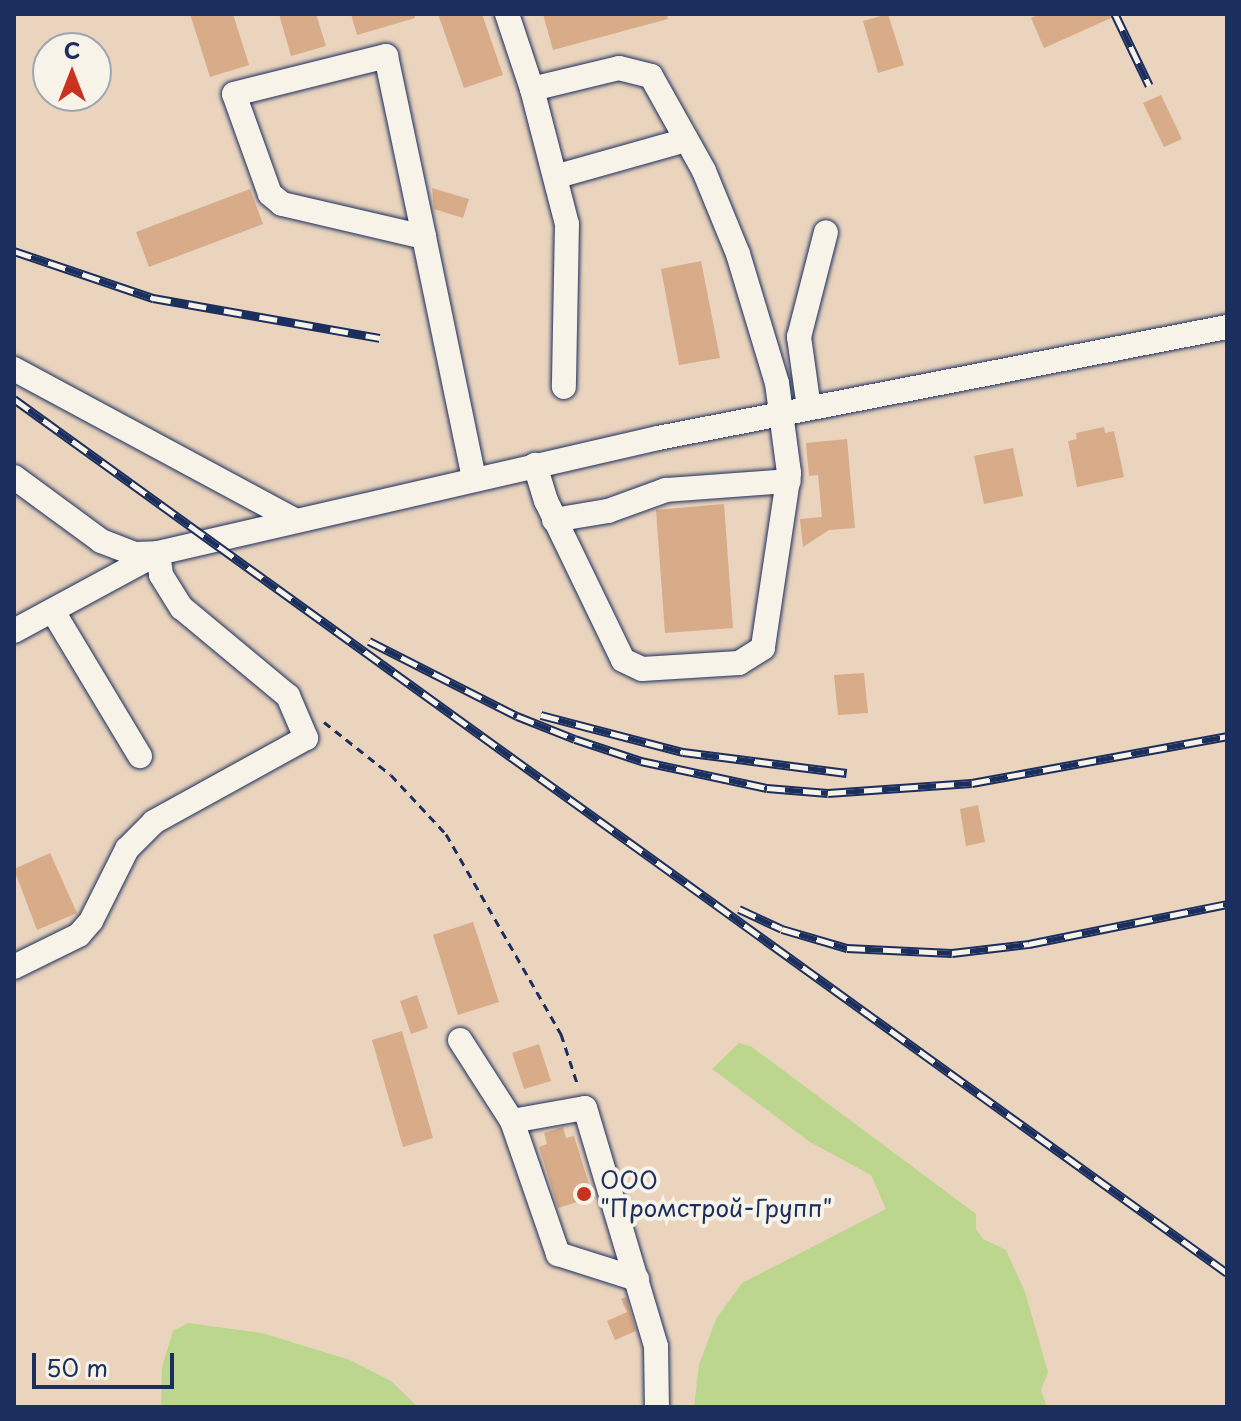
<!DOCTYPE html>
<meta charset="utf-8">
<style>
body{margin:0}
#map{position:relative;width:1241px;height:1421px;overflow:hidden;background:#f1e5d5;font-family:"Playpen Sans",sans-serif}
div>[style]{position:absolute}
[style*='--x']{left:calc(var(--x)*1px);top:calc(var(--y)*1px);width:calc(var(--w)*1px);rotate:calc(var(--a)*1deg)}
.built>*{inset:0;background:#ead4be}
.green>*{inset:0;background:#bcd68d}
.building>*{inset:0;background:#d8ab89}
.path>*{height:3px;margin-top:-1.5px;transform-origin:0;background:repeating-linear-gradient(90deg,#1b2f5e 0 8px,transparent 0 14px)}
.roads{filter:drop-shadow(0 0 2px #1b2f5e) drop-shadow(0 0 2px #1b2f5e)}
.minor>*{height:24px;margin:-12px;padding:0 12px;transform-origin:12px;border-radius:12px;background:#f7f3e8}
.rail>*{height:9px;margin-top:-4.5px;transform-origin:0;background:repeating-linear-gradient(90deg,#f7f3e8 0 18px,#1b2f5e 0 36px);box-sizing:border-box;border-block:2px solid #1b2f5e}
.dots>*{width:22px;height:22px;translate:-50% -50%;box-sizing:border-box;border:4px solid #f7f3e8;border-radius:50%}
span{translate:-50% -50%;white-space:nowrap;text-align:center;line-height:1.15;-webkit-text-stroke:8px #f7f3e8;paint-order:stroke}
.poi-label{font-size:24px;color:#1b2f5e}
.left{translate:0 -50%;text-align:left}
.frame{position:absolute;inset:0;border:16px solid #1b2f5e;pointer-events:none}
.north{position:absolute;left:32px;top:32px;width:80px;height:80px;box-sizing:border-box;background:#f7f3e8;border:2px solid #9fa5b1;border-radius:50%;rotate:0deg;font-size:22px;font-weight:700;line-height:32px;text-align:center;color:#1b2f5e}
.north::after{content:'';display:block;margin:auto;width:28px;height:36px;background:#c8321e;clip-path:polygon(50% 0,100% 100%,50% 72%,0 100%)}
.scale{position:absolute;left:32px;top:1353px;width:142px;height:36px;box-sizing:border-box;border:4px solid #1b2f5e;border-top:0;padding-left:10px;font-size:24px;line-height:28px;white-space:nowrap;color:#1b2f5e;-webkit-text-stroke:6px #f7f3e8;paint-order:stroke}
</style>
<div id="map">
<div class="built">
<i style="clip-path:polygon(evenodd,14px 14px,1227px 14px,1227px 1407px,14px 1407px,14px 14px,48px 48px,96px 48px,96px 96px,48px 96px,48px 48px)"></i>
</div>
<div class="green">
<i style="clip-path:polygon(739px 1043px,752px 1047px,976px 1214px,976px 1229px,983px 1239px,1006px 1250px,1025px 1292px,1048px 1372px,1041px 1390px,1047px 1407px,694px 1407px,699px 1365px,716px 1319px,742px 1283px,886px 1209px,871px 1175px,810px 1142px,712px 1069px)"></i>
<i style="clip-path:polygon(188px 1323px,262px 1333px,350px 1360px,391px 1381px,418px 1407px,161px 1407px,162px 1367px,173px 1331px)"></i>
</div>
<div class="building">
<i style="clip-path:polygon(190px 14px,233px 14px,249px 65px,210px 77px)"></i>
<i style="clip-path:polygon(279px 14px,316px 14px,326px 46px,291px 56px)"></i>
<i style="clip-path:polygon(351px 14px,415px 14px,415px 18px,357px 35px)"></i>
<i style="clip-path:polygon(438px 14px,482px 14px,503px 75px,464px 88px)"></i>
<i style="clip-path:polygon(543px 14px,667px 14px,668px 19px,553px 50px)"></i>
<i style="clip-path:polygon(888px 14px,904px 65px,878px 73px,863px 21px)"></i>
<i style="clip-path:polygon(1040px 14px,1120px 14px,1044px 48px,1031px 18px)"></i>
<i style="clip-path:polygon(1161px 95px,1182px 139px,1164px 147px,1143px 103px)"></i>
<i style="clip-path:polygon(432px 188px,469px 199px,463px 218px,434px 209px)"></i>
<i style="clip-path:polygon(250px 189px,263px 224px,149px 267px,136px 232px)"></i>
<i style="clip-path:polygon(701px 261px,720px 358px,679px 365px,661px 269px)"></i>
<i style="clip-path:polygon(1104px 427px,1105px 433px,1114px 431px,1124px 477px,1077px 487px,1068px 441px,1077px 439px,1076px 433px)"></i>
<i style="clip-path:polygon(847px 439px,855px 528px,829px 530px,803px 547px,800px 519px,822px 517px,818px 475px,809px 476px,806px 443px)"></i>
<i style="clip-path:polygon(1013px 448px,1023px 496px,984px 504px,974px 456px)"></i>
<i style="clip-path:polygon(724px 504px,733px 628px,665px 633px,656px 510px)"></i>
<i style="clip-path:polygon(864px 673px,868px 713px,838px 715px,834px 675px)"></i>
<i style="clip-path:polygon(978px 805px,985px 842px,966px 846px,960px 809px)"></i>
<i style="clip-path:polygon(50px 853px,77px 913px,37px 930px,14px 869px)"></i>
<i style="clip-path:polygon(473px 922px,499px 1002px,458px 1015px,433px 935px)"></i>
<i style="clip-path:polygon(417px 995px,428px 1028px,411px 1034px,400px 1001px)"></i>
<i style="clip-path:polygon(402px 1031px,433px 1138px,403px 1147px,372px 1040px)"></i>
<i style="clip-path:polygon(539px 1044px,551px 1081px,524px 1089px,512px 1053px)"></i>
<i style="clip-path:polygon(563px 1127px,566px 1138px,574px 1136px,593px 1197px,558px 1208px,539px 1147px,547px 1144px,544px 1133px)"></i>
<i style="clip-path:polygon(626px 1297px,636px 1331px,615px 1340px,607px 1321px,627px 1312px,621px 1299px)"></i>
</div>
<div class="path">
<i style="--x:324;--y:722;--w:85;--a:38.3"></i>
<i style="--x:391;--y:775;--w:81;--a:47"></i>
<i style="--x:446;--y:834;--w:231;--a:60.1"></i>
<i style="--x:561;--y:1034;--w:55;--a:71.9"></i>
</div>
<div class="roads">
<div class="minor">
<i style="--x:507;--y:14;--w:79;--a:71.6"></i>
<i style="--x:532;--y:89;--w:89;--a:-13.6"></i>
<i style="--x:619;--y:68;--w:33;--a:14"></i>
<i style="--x:651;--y:76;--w:109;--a:60.8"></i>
<i style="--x:704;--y:171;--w:90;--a:67.7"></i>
<i style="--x:738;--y:254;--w:135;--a:73.2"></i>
<i style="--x:777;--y:383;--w:91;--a:82.4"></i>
<i style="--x:789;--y:473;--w:177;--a:98.5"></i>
<i style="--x:763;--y:648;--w:28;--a:148"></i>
<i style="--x:739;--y:663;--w:97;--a:176.5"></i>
<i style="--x:642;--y:669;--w:21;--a:-155"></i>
<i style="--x:623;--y:660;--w:177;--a:-115.8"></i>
<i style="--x:546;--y:501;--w:38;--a:-107"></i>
<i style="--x:532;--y:89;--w:139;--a:75.5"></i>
<i style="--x:567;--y:224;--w:163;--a:91.1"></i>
<i style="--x:558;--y:176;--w:133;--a:-15.7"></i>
<i style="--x:424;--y:237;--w:146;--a:-166.9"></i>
<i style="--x:282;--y:204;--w:16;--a:-140"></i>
<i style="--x:270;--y:194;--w:106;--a:-109.8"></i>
<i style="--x:234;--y:94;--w:157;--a:-14"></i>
<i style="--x:386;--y:56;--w:185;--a:78.1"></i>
<i style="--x:424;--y:237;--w:247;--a:78.3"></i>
<i style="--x:14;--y:369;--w:318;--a:28.3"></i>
<i style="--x:809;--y:408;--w:72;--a:-98"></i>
<i style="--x:799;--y:337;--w:108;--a:-75.6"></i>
<i style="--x:14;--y:477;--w:108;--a:36.3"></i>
<i style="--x:101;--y:541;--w:36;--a:21"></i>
<i style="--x:135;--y:554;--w:23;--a:-2"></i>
<i style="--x:158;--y:553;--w:513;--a:-12.95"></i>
<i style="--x:658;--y:438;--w:580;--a:-11.04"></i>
<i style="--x:554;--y:520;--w:55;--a:-9.5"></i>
<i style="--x:608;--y:511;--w:62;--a:-19.9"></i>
<i style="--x:666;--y:490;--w:123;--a:-4.2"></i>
<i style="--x:54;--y:613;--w:167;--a:59"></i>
<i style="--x:14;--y:631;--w:164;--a:-28.4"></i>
<i style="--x:158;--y:553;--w:22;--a:82"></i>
<i style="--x:161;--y:575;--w:39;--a:58"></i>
<i style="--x:182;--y:608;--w:138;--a:39.7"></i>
<i style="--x:288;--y:696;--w:46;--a:66.8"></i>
<i style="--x:306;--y:738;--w:174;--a:151.1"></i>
<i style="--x:154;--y:822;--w:38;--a:135"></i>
<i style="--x:127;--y:849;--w:80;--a:116.6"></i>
<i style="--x:91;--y:921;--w:18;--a:131"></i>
<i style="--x:79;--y:935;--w:72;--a:153.8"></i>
<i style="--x:460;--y:1040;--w:96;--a:57.3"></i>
<i style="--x:512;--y:1121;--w:74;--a:-10.1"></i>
<i style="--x:585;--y:1108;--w:248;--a:73.4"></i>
<i style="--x:656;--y:1346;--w:61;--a:89.1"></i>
<i style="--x:512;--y:1121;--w:141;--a:70.9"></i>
<i style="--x:558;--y:1254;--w:83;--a:17.6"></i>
</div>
</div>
<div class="rail">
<i style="--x:1115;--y:14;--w:79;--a:64.4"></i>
<i style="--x:14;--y:251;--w:147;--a:18.7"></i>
<i style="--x:153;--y:298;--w:230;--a:10"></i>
<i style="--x:14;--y:399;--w:1495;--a:35.77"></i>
<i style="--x:369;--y:641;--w:166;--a:26.9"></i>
<i style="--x:517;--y:716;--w:62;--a:21.6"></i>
<i style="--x:575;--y:739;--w:70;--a:18.4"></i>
<i style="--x:641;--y:761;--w:129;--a:12.1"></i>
<i style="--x:767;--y:788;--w:61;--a:4.7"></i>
<i style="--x:828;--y:793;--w:144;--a:-4"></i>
<i style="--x:972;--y:783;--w:259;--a:-10.4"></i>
<i style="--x:541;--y:715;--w:147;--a:14.6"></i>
<i style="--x:683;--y:752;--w:165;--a:7.3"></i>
<i style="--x:739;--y:909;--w:47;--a:24.9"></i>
<i style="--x:782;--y:929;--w:68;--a:16.3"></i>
<i style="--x:847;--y:948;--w:105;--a:2.7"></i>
<i style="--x:952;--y:953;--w:78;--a:-6.7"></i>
<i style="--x:1029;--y:944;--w:202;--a:-11.4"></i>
</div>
<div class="dots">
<i style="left:584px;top:1194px;background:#c8321e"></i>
</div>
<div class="poi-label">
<span class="left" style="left:600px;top:1194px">ООО<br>"Промстрой-Групп"</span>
</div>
<div class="frame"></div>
<div class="north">С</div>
<div class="scale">50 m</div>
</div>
